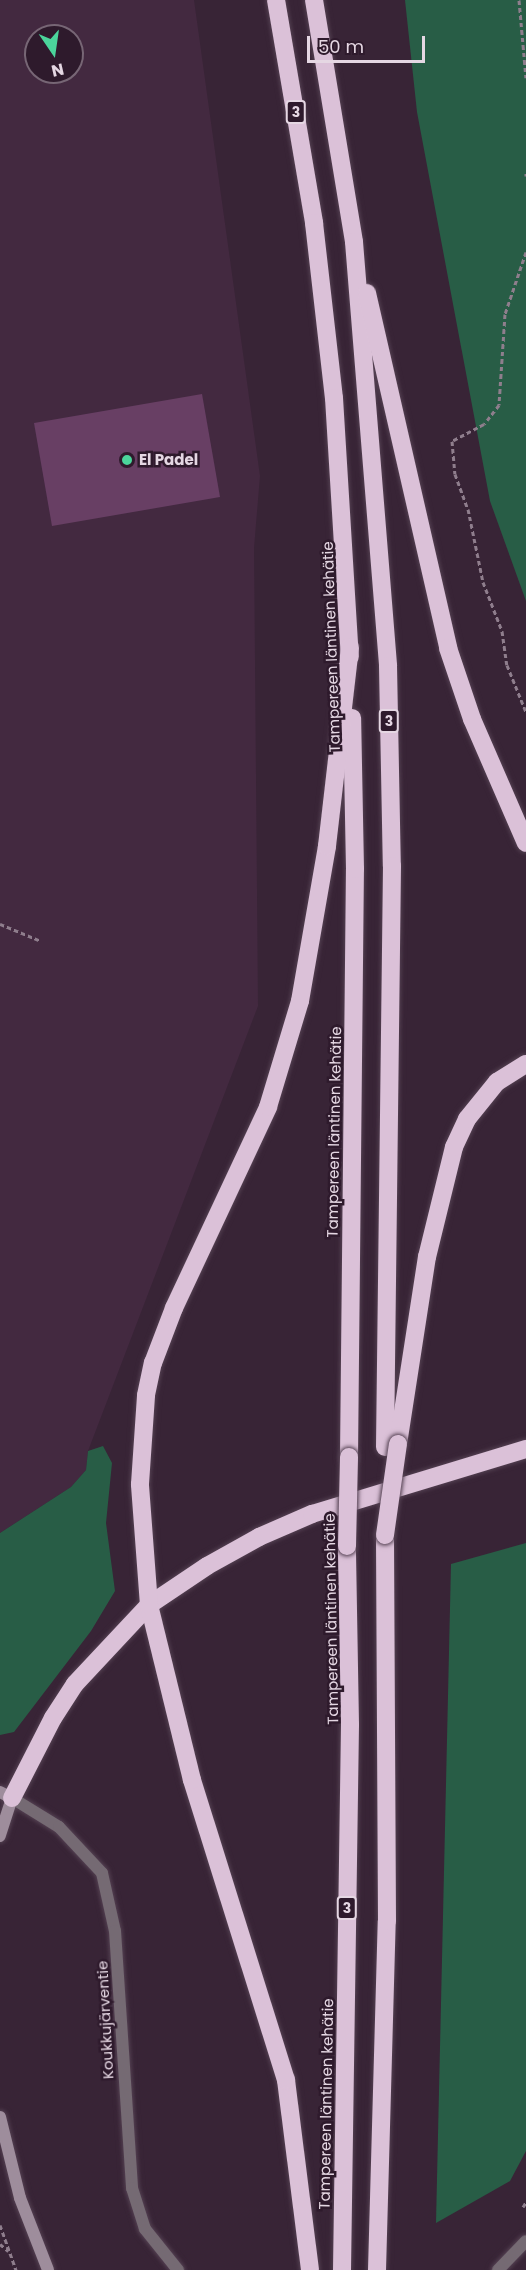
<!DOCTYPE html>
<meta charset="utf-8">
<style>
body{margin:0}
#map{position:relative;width:526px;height:2270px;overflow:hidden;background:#382436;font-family:Poppins,sans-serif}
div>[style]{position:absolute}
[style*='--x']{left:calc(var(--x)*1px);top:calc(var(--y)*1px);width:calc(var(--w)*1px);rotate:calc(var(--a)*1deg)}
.built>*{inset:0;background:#432940}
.green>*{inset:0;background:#285d46}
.building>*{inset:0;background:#683f64}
.path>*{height:3px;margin-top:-1.5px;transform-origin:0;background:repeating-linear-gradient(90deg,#8f7e8d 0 4.5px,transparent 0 7.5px)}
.roads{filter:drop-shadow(0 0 2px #544152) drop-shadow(0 0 2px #544152)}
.street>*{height:12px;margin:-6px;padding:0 6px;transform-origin:6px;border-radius:6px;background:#756a73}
.secondary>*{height:12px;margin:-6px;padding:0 6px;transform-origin:6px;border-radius:6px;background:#9e8d9c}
.highway>*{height:18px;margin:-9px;padding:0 9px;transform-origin:9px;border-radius:9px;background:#dbc1d8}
.bridges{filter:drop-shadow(0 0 2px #544152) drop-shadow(0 0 2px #544152)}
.highway-bridge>*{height:18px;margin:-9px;padding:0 9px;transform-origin:9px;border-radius:9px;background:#dbc1d8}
.dots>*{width:16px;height:16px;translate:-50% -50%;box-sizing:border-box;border:3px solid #2e1a2c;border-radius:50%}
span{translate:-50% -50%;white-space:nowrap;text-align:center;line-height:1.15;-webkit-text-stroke:5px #2e1a2c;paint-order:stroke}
.shield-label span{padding:2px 4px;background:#2e1a2c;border:2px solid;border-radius:4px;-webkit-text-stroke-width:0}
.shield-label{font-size:14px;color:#e5d7e3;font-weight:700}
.poi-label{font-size:15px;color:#e5d7e3;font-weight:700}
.left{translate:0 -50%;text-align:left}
.street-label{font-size:15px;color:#e5d7e3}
.north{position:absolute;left:24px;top:24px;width:60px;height:60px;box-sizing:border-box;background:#2e1a2c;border:2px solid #776675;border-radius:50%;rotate:167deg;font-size:16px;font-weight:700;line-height:24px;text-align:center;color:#e5d7e3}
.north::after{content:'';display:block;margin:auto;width:21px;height:27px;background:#4bd49b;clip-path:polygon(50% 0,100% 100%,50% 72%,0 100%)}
.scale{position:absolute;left:307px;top:36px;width:118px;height:27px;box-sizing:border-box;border:3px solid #e5d7e3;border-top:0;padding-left:8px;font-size:18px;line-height:21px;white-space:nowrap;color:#e5d7e3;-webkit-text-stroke:4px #2e1a2c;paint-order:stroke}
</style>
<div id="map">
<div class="built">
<i style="clip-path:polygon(evenodd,0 0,194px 0,260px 476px,254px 548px,258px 1006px,88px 1451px,86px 1470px,71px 1487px,0 1533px,0 0,36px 36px,72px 36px,72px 72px,36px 72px,36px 36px)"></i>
</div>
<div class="green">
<i style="clip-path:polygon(405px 0,526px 0,526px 601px,490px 501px,417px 112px)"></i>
<i style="clip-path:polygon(103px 1446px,112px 1463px,106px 1523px,115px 1591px,91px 1631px,14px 1732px,0 1735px,0 1533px,71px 1487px,86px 1470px,88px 1451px)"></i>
<i style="clip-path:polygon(526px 1543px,526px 2151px,510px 2181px,436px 2223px,451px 1564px)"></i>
</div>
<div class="building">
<i style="clip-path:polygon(202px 394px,220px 497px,52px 526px,34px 423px)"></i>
</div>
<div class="path">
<i style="--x:519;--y:0;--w:78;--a:84.9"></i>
<i style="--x:526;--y:173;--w:3;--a:90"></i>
<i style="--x:526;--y:252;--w:65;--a:108.7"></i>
<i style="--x:505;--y:314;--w:91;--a:93.8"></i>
<i style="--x:499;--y:405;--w:24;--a:128"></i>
<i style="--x:484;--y:424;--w:36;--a:152"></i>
<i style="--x:452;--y:441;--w:33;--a:85"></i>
<i style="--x:455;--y:474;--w:37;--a:70"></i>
<i style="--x:468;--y:509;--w:75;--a:78.4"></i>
<i style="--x:483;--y:582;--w:53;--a:68.8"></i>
<i style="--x:502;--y:631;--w:34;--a:82"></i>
<i style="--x:507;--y:665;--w:51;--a:68"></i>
<i style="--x:0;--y:924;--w:44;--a:22.5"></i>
<i style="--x:523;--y:2207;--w:6;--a:-59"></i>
<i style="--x:0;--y:2225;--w:48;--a:70.4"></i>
<i style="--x:0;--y:2244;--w:11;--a:41"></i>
</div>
<div class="roads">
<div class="street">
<i style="--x:12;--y:1798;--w:55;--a:31.7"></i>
<i style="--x:59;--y:1827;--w:63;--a:46.9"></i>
<i style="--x:102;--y:1873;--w:59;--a:77.4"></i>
<i style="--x:115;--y:1931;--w:258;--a:86.2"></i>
<i style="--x:132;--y:2188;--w:43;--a:72.4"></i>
<i style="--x:145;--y:2229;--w:53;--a:51.2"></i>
<i style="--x:498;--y:2270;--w:40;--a:-46"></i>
</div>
<div class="secondary">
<i style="--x:0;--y:1792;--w:13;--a:27"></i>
<i style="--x:12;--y:1798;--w:40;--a:108"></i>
<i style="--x:0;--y:2117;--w:83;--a:76.1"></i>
<i style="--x:20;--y:2198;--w:77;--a:68.7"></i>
</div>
<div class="highway">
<i style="--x:276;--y:0;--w:226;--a:80.3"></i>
<i style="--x:314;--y:223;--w:176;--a:83.5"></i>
<i style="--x:334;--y:398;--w:259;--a:86.5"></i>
<i style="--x:314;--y:0;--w:245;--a:80.6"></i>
<i style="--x:354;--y:242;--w:425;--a:85.4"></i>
<i style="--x:388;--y:666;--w:200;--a:88.9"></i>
<i style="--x:392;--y:866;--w:581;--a:90.69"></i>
<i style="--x:367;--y:293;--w:364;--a:77.1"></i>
<i style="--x:448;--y:648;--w:75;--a:71.3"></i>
<i style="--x:472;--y:719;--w:135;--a:66.5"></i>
<i style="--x:398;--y:1444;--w:189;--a:-81.2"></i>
<i style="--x:427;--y:1257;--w:113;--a:-76.2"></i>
<i style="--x:454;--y:1147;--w:31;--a:-65"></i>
<i style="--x:467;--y:1119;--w:48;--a:-51"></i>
<i style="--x:497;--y:1082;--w:34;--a:-32"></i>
<i style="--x:349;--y:1457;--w:588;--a:-89.42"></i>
<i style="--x:355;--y:869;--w:151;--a:-91.1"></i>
<i style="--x:12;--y:1798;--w:90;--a:-62.9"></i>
<i style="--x:53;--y:1718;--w:40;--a:-57.1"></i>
<i style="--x:75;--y:1684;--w:108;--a:-46.9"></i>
<i style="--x:149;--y:1605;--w:70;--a:-33.9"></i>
<i style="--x:207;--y:1566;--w:60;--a:-29.1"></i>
<i style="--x:259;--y:1537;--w:58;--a:-23.5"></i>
<i style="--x:312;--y:1514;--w:224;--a:-16.9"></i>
<i style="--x:310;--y:2270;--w:192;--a:-97.2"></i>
<i style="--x:286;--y:2080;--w:314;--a:-107.4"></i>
<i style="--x:192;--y:1780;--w:180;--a:-103.8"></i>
<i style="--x:149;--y:1605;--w:121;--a:-94.3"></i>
<i style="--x:140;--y:1484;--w:89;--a:-86.1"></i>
<i style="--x:146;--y:1395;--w:33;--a:-78"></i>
<i style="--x:153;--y:1363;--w:59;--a:-69.1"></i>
<i style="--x:174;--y:1308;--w:222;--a:-64.9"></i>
<i style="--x:268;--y:1107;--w:111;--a:-73.2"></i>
<i style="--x:300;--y:1001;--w:157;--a:-80.1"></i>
<i style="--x:327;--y:846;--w:200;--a:-83.4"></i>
<i style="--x:342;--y:2270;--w:545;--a:-89.16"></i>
<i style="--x:350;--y:1725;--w:179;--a:-91"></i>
<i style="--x:377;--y:2270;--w:349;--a:-88.4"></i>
<i style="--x:387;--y:1921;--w:386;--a:-90.3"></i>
</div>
</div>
<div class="bridges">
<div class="highway-bridge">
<i style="--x:385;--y:1535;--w:92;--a:-81.9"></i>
<i style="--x:347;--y:1546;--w:89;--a:-88.7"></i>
</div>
</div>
<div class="dots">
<i style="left:127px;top:460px;background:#4bd49b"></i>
</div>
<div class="shield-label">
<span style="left:296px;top:112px">3</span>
<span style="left:389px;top:721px">3</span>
<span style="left:347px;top:1908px">3</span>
</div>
<div class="poi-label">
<span class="left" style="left:139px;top:460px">El Padel</span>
</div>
<div class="street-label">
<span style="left:331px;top:647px;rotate:-92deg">Tampereen läntinen kehätie</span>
<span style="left:334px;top:1132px;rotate:-89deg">Tampereen läntinen kehätie</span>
<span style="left:331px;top:1619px;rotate:-91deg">Tampereen läntinen kehätie</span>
<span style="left:105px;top:2020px;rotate:-93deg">Koukkujärventie</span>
<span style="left:326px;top:2104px;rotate:-89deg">Tampereen läntinen kehätie</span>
</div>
<div class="north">N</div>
<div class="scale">50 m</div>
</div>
